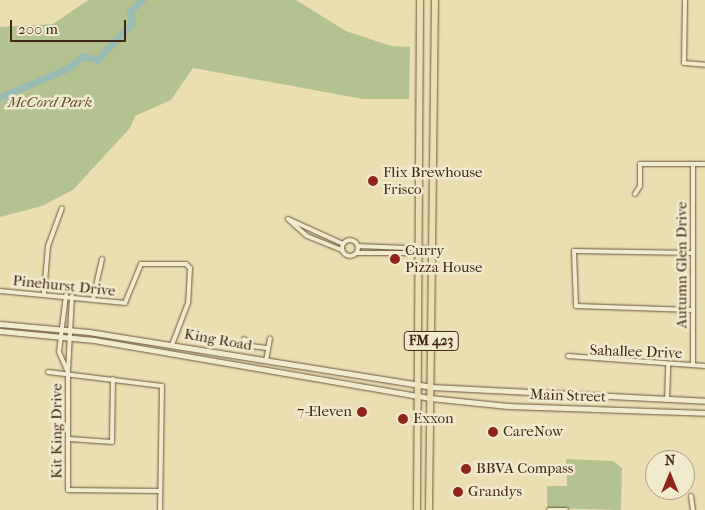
<!DOCTYPE html>
<style>
body{margin:0}
#map{position:relative;width:705px;height:510px;overflow:hidden;background:#ebdfb2;font-family:"IM FELL French Canon",serif}
div>[style]{position:absolute}
[style*='--x']{left:calc(var(--x)*1px);top:calc(var(--y)*1px);width:calc(var(--w)*1px);rotate:calc(var(--a)*1deg)}
.green>*{inset:0;background:#b3c28f}
.river>*{height:7px;margin:-3.5px;padding:0 3.5px;transform-origin:3.5px;border-radius:3.5px;background:#99bcb3}
.roads{filter:drop-shadow(0 0 1px #6b553b) drop-shadow(0 0 1px #6b553b)}
.minor>*{height:4px;margin:-2px;padding:0 2px;transform-origin:2px;border-radius:2px;background:#f2eacd}
.minor>.ring{margin:-2px;padding:0;box-sizing:content-box;background:none;border:4px solid #f2eacd;border-radius:50%}
.tertiary>*{height:4.5px;margin:-2.25px;padding:0 2.25px;transform-origin:2.25px;border-radius:2.25px;background:#f2eacd}
.secondary>*{height:5px;margin:-2.5px;padding:0 2.5px;transform-origin:2.5px;border-radius:2.5px;background:#f2eacd}
.primary>*{height:5.5px;margin:-2.75px;padding:0 2.75px;transform-origin:2.75px;border-radius:2.75px;background:#ebdfb2}
.dots>*{width:14px;height:14px;translate:-50% -50%;box-sizing:border-box;border:2px solid #f2eacd;border-radius:50%}
span{translate:-50% -50%;white-space:nowrap;text-align:center;line-height:1.15;-webkit-text-stroke:5px #f2eacd;paint-order:stroke}
.shield-label span{padding:1px 4px;background:#f2eacd;border:1px solid;border-radius:4px;-webkit-text-stroke-width:0}
.shield-label{font-size:14px;color:#402713;font-weight:700}
.park-label{font-size:15px;color:#5d4e32;font-style:italic}
.poi-label{font-size:15px;color:#402713}
.left{translate:0 -50%;text-align:left}
.right{translate:-100% -50%;text-align:right}
.street-label{font-size:15px;color:#402713}
.north{position:absolute;left:645px;top:450px;width:50px;height:50px;box-sizing:border-box;background:#f2eacd;border:1px solid #ab9c83;border-radius:50%;rotate:0deg;font-size:14px;font-weight:700;line-height:20px;text-align:center;color:#402713}
.north::after{content:'';display:block;margin:auto;width:18px;height:22px;background:#8f2418;clip-path:polygon(50% 0,100% 100%,50% 72%,0 100%)}
.scale{position:absolute;left:10px;top:20px;width:116px;height:22px;box-sizing:border-box;border:2px solid #402713;border-top:0;padding-left:6px;font-size:15px;line-height:18px;white-space:nowrap;color:#402713;-webkit-text-stroke:4px #f2eacd;paint-order:stroke}
</style>
<div id="map">
<div class="green">
<i style="clip-path:polygon(88px 0,296px 0,346px 31px,391px 46px,410px 47px,409px 99px,363px 99px,193px 68px,171px 100px,135px 116px,130px 128px,73px 190px,42px 206px,0 217px,0 27px,53px 24px)"></i>
<i style="clip-path:polygon(566px 459px,613px 461px,622px 468px,621px 510px,547px 508px,547px 486px,567px 486px)"></i>
</div>
<div class="river">
<i style="--x:0;--y:97;--w:74;--a:-23.1"></i>
<i style="--x:68;--y:68;--w:19;--a:-39"></i>
<i style="--x:83;--y:56;--w:15;--a:16"></i>
<i style="--x:97;--y:60;--w:51;--a:-46.6"></i>
<i style="--x:132;--y:23;--w:12;--a:-99"></i>
<i style="--x:130;--y:11;--w:16;--a:-43"></i>
</div>
<div class="roads">
<div class="minor">
<i style="--x:685;--y:0;--w:63;--a:90.9"></i>
<i style="--x:684;--y:63;--w:21;--a:5"></i>
<i style="--x:693;--y:164;--w:201;--a:90"></i>
<i style="--x:635;--y:194;--w:9;--a:-58"></i>
<i style="--x:640;--y:186;--w:22;--a:-90"></i>
<i style="--x:640;--y:164;--w:65;--a:0"></i>
<i style="--x:288;--y:219;--w:25;--a:42"></i>
<i style="--x:307;--y:236;--w:38;--a:22"></i>
<i style="--x:288;--y:219;--w:60;--a:24.4"></i>
<i class="ring" style="left:342px;top:240px;width:12px;height:12px"></i>
<i style="--x:358;--y:246;--w:74;--a:2.3"></i>
<i style="--x:357;--y:253;--w:54;--a:0"></i>
<i style="--x:411;--y:253;--w:9;--a:-36"></i>
<i style="--x:693;--y:253;--w:119;--a:-179"></i>
<i style="--x:574;--y:251;--w:55;--a:87.9"></i>
<i style="--x:576;--y:306;--w:117;--a:2"></i>
<i style="--x:0;--y:291;--w:126;--a:5.5"></i>
<i style="--x:125;--y:303;--w:42;--a:-67.7"></i>
<i style="--x:141;--y:264;--w:45;--a:0"></i>
<i style="--x:186;--y:264;--w:6;--a:45"></i>
<i style="--x:190;--y:268;--w:35;--a:93"></i>
<i style="--x:188;--y:303;--w:45;--a:110.9"></i>
<i style="--x:44;--y:293;--w:47;--a:-85.1"></i>
<i style="--x:48;--y:246;--w:40;--a:-69.8"></i>
<i style="--x:66;--y:295;--w:57;--a:97"></i>
<i style="--x:59;--y:352;--w:22;--a:66"></i>
<i style="--x:68;--y:372;--w:76;--a:-87"></i>
<i style="--x:93;--y:299;--w:41;--a:-77.3"></i>
<i style="--x:244;--y:339;--w:10;--a:45"></i>
<i style="--x:251;--y:346;--w:16;--a:7"></i>
<i style="--x:568;--y:356;--w:137;--a:4.2"></i>
<i style="--x:266;--y:361;--w:23;--a:-80"></i>
<i style="--x:48;--y:372;--w:115;--a:7"></i>
<i style="--x:162;--y:386;--w:124;--a:90.9"></i>
<i style="--x:68;--y:372;--w:118;--a:90"></i>
<i style="--x:68;--y:490;--w:92;--a:0.6"></i>
<i style="--x:667;--y:400;--w:35;--a:-88"></i>
<i style="--x:69;--y:439;--w:43;--a:4"></i>
<i style="--x:112;--y:442;--w:63;--a:-89.1"></i>
<i style="--x:691;--y:496;--w:14;--a:82"></i>
<i style="--x:549;--y:510;--w:17;--a:0"></i>
</div>
<div class="tertiary">
<i style="--x:0;--y:324;--w:89;--a:5.1"></i>
<i style="--x:89;--y:332;--w:346;--a:9.1"></i>
<i style="--x:0;--y:331;--w:94;--a:5.5"></i>
<i style="--x:94;--y:340;--w:341;--a:9.8"></i>
</div>
<div class="secondary">
<i style="--x:431;--y:387;--w:274;--a:2.9"></i>
<i style="--x:430;--y:398;--w:78;--a:5.9"></i>
<i style="--x:508;--y:406;--w:197;--a:2"></i>
</div>
<div class="primary">
<i style="--x:417;--y:510;--w:510;--a:-89.66"></i>
<i style="--x:429;--y:510;--w:510;--a:-89.33"></i>
</div>
</div>
<div class="dots">
<i style="left:373px;top:181px;background:#8f2418"></i>
<i style="left:395px;top:259px;background:#8f2418"></i>
<i style="left:362px;top:412px;background:#8f2418"></i>
<i style="left:403px;top:419px;background:#8f2418"></i>
<i style="left:493px;top:432px;background:#8f2418"></i>
<i style="left:466px;top:469px;background:#8f2418"></i>
<i style="left:458px;top:492px;background:#8f2418"></i>
</div>
<div class="shield-label">
<span style="left:431px;top:341px">FM 423</span>
</div>
<div class="park-label">
<span style="left:50px;top:103px">McCord Park</span>
</div>
<div class="poi-label">
<span class="left" style="left:383px;top:181px">Flix Brewhouse<br>Frisco</span>
<span class="left" style="left:405px;top:259px">Curry<br>Pizza House</span>
<span class="right" style="left:352px;top:412px">7-Eleven</span>
<span class="left" style="left:413px;top:419px">Exxon</span>
<span class="left" style="left:503px;top:432px">CareNow</span>
<span class="left" style="left:476px;top:469px">BBVA Compass</span>
<span class="left" style="left:468px;top:492px">Grandys</span>
</div>
<div class="street-label">
<span style="left:682px;top:265px;rotate:-90deg">Autumn Glen Drive</span>
<span style="left:64px;top:286px;rotate:6deg">Pinehurst Drive</span>
<span style="left:218px;top:340px;rotate:10deg">King Road</span>
<span style="left:636px;top:352px;rotate:2deg">Sahallee Drive</span>
<span style="left:568px;top:396px;rotate:2deg">Main Street</span>
<span style="left:57px;top:431px;rotate:-90deg">Kit King Drive</span>
</div>
<div class="north">N</div>
<div class="scale">200 m</div>
</div>
